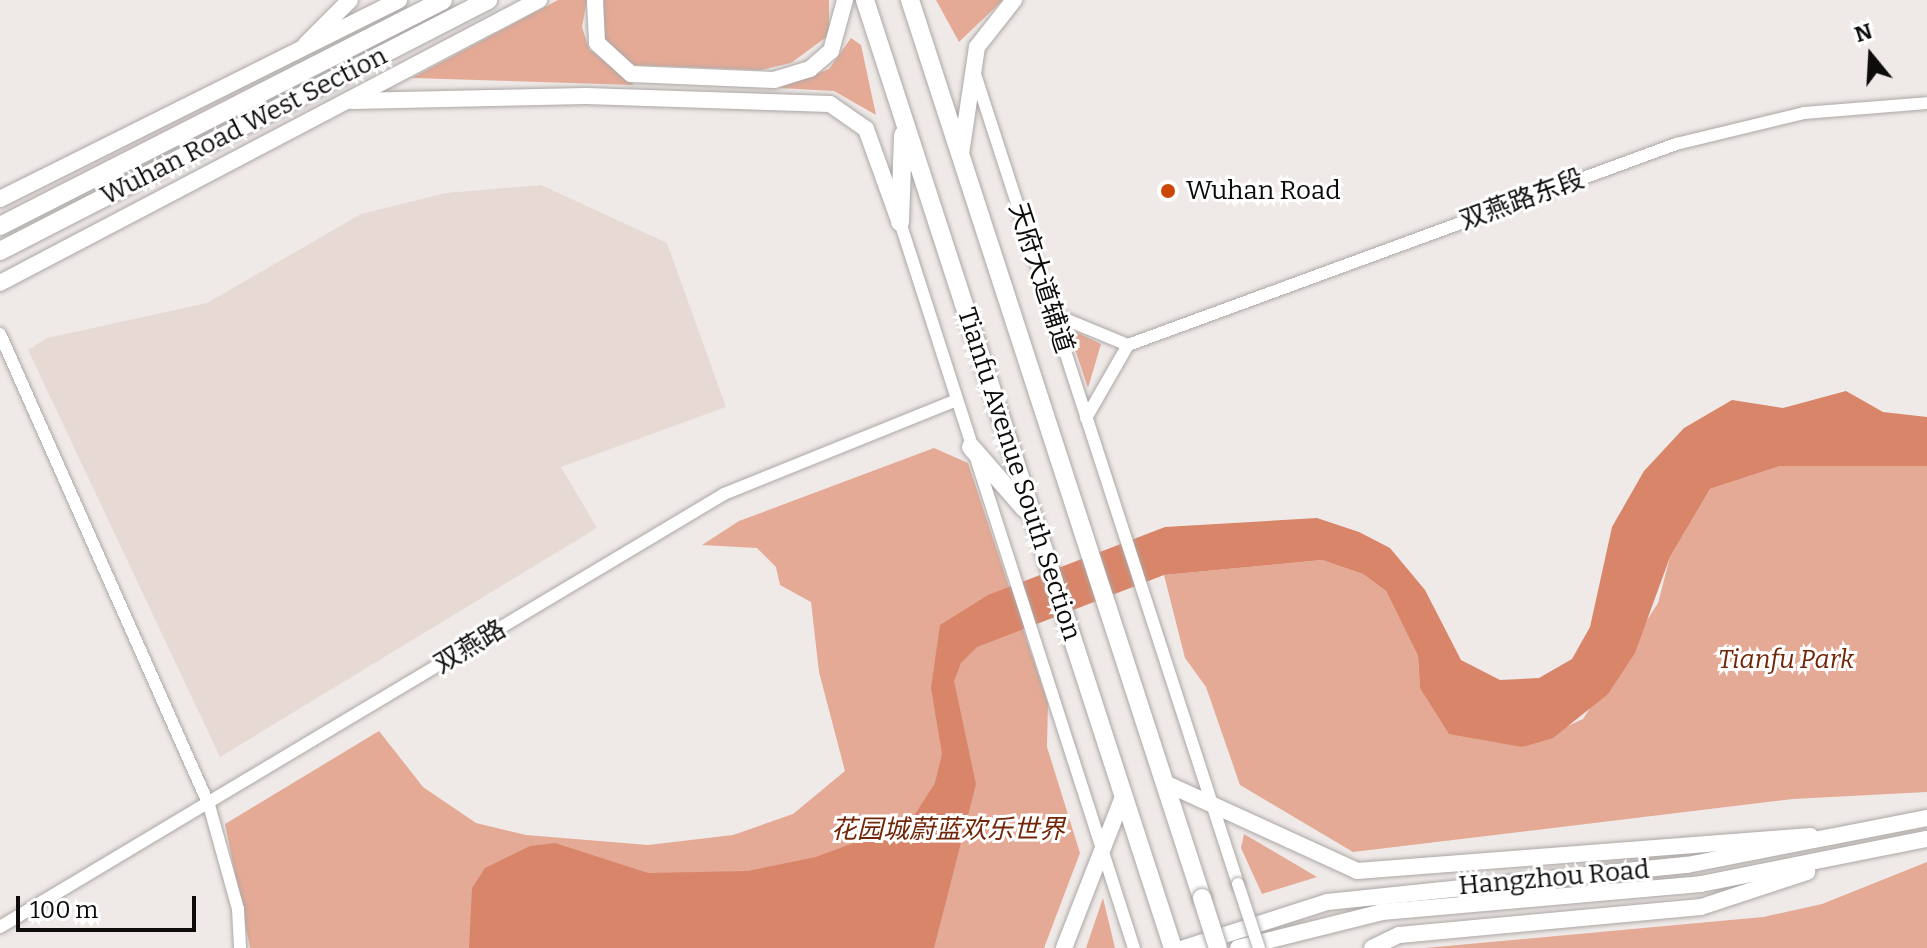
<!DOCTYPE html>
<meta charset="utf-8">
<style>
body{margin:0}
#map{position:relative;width:1927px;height:948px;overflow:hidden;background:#efeae8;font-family:Bitter,"Noto Sans SC",serif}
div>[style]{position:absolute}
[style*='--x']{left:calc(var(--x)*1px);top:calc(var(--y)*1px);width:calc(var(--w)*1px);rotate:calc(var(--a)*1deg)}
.built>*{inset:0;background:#e7dad5}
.green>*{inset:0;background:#e4aa96}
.water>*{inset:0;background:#d98569}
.roads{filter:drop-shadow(0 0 2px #aca7a5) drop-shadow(0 0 2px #aca7a5)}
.minor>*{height:12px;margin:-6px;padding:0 6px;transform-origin:6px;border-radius:6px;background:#fff}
.major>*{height:16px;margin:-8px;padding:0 8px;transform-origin:8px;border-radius:8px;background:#fff}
.highway>*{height:18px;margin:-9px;padding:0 9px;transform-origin:9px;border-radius:9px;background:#fff}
.bridges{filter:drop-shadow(0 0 2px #aca7a5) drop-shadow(0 0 2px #aca7a5)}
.minor-bridge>*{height:12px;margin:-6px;padding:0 6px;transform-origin:6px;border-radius:6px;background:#fff}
.highway-bridge>*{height:18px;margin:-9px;padding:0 9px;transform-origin:9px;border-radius:9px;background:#fff}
.dots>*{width:22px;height:22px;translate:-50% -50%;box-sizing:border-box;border:4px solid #fff;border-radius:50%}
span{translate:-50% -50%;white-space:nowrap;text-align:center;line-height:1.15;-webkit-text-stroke:6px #fff;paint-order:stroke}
.street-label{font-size:26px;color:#0e0c0b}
.poi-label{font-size:26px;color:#0e0c0b}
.left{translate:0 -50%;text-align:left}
.park-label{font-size:26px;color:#722608;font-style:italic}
.north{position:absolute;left:1831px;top:16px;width:80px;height:80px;-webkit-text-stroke:6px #fff;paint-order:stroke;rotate:342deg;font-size:22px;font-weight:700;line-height:32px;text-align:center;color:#0e0c0b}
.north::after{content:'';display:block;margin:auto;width:28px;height:36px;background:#0e0c0b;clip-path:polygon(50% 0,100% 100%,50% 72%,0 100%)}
.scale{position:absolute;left:16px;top:896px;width:180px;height:36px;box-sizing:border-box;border:4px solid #0e0c0b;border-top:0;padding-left:10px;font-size:24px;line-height:28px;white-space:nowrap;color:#0e0c0b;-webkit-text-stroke:6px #fff;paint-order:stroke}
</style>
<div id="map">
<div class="built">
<i style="clip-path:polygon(541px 185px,667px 243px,726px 407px,561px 467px,597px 528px,220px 757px,28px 350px,47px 338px,207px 303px,361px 214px,446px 193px)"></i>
</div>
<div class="green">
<i style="clip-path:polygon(558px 0,587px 0,582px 27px,589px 49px,634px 85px,412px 78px)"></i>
<i style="clip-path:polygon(604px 0,829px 0,829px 35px,791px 63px,761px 70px,635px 65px,615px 54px,600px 30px)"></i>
<i style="clip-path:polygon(936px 0,1003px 0,959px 42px)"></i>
<i style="clip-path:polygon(851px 38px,861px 45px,876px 115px,834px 91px,779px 88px,829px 69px)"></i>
<i style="clip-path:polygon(1068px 328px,1101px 344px,1088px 388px)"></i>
<i style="clip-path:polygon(934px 448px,968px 463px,1048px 704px,1047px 747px,1080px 853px,1044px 948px,250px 948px,225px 824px,379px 731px,423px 787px,476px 823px,526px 835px,648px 845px,733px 835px,793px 814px,845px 771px,819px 672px,811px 602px,780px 585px,776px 567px,757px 548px,702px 545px,739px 521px)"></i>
<i style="clip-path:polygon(1866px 463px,1927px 466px,1927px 792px,1793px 799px,1353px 852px,1240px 785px,1206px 687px,1185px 658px,1164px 575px,1322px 560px,1363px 574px,1386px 591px,1418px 656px,1420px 688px,1522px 747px,1583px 719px,1658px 603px,1670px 557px,1710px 489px,1780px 466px)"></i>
<i style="clip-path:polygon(1244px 834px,1317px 877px,1262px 894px,1241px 848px)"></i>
<i style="clip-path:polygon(1927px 862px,1927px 948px,1425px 948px,1763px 917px,1822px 904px)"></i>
<i style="clip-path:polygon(1103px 898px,1115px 948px,1086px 948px)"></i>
</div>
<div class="water">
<i style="clip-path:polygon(1846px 391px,1883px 412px,1927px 417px,1927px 466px,1780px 466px,1710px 489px,1670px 557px,1635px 653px,1608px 694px,1553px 738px,1522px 747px,1449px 734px,1420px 688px,1418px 656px,1386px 591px,1363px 574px,1322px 560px,1164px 575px,977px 647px,961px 663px,954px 681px,976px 784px,934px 948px,469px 948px,472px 888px,485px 868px,530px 846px,555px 843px,648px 873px,748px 871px,816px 857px,910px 822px,935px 783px,942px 754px,931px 688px,940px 625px,988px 595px,1165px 527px,1317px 518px,1359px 532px,1390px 548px,1425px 590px,1461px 660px,1500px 680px,1539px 678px,1572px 659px,1590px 627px,1612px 527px,1644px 471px,1684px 428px,1732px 400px,1783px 408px)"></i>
</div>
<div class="roads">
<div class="minor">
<i style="--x:974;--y:71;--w:855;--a:72.01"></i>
<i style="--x:900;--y:222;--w:763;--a:72.14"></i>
<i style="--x:1053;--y:314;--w:81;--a:22.5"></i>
<i style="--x:1128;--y:345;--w:584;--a:-20.14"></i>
<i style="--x:1676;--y:144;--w:132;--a:-13.6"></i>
<i style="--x:1804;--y:113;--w:123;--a:-4.6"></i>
<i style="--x:0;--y:334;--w:515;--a:66.07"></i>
<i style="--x:209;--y:805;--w:108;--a:74.4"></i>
<i style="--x:238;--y:909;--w:39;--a:87"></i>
<i style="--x:1086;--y:418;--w:84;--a:-60.1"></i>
<i style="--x:0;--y:927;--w:844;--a:-30.88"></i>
<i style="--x:724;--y:494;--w:251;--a:-22"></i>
</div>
<div class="major">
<i style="--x:595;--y:0;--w:43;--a:87.3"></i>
<i style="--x:597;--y:43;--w:46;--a:42.4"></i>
<i style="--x:631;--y:74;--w:143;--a:2.4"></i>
<i style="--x:774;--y:80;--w:38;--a:-17"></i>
<i style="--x:810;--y:69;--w:28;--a:-41"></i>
<i style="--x:831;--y:51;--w:53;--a:-74.6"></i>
<i style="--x:306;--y:44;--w:62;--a:-45"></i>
<i style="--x:352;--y:101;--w:234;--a:-1.2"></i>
<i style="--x:586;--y:96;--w:244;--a:1.9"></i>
<i style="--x:830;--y:104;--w:44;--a:34.8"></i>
<i style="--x:866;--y:129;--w:95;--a:70.2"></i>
<i style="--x:961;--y:154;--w:108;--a:-81.5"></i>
<i style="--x:977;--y:47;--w:60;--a:-51.8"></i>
<i style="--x:0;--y:199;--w:446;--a:-26.5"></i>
<i style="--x:0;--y:283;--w:609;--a:-27.7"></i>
<i style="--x:1165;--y:783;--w:211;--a:24.6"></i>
<i style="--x:1357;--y:871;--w:455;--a:-4.4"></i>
<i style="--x:1064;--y:948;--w:160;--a:-68.7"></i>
<i style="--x:1184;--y:948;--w:150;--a:-17.8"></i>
<i style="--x:1327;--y:902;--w:362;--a:-5.9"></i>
<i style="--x:1687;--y:865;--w:245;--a:-11.1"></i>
<i style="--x:1238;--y:948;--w:148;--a:-14"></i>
<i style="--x:1382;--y:912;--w:320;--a:-5"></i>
<i style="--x:1701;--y:884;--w:230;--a:-11.3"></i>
<i style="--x:1372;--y:948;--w:30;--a:-26"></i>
<i style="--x:1399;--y:935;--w:303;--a:-5.3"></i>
<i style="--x:1701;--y:907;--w:112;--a:-18.3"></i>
</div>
<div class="highway">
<i style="--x:865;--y:0;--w:997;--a:72"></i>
<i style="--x:910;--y:0;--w:944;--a:71.99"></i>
<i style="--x:900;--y:222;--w:87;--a:-88"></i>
<i style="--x:0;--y:226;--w:497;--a:-27"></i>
<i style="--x:0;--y:251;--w:549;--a:-27.22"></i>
<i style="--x:971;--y:447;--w:82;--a:48.9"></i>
</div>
</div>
<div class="bridges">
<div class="minor-bridge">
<i style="--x:1238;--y:884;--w:67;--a:71.8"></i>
</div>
<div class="highway-bridge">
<i style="--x:1202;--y:898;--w:52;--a:72.3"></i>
</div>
</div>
<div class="dots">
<i style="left:1168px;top:191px;background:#cc4608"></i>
</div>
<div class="street-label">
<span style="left:244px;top:126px;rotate:-27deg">Wuhan Road West Section</span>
<span style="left:1522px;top:200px;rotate:-20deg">双燕路东段</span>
<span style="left:1041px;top:278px;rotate:72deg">天府大道辅道</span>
<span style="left:1019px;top:474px;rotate:72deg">Tianfu Avenue South Section</span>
<span style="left:470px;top:647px;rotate:-31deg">双燕路</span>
<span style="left:1554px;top:878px;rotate:-5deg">Hangzhou Road</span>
</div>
<div class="poi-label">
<span class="left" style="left:1186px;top:191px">Wuhan Road</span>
</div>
<div class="park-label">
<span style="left:1786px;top:660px">Tianfu Park</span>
<span style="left:948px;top:830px">花园城蔚蓝欢乐世界</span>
</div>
<div class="north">N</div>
<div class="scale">100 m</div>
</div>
